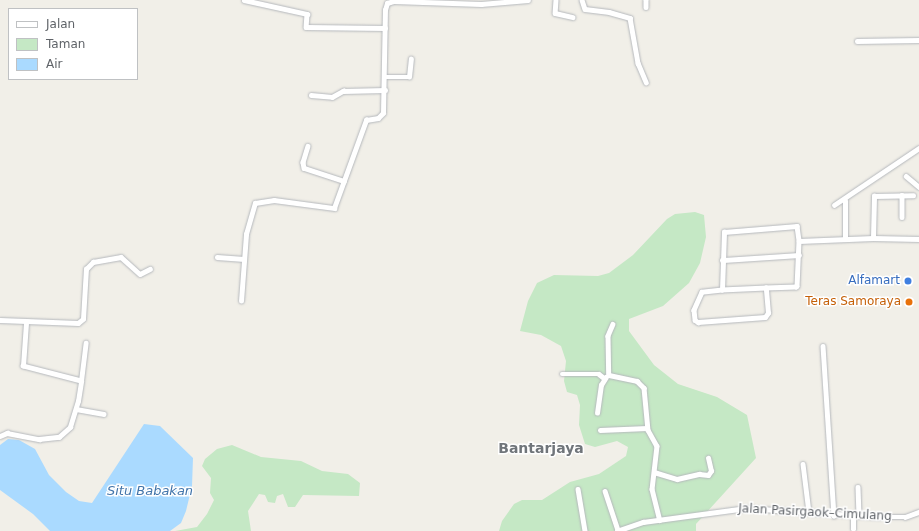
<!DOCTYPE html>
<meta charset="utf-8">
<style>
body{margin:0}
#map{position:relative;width:919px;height:531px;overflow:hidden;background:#f1efe8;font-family:"DejaVu Sans",sans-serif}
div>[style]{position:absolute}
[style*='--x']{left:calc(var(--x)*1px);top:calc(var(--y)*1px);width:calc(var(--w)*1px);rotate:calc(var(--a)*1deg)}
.green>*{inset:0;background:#c5e8c5}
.water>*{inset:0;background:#aadaff}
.roads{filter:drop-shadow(0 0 1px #b5b8bc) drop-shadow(0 0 1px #b5b8bc)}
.street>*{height:4.5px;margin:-2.25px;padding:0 2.25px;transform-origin:2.25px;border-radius:2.25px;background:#fff}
.dots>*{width:11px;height:11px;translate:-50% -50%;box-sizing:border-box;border:2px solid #fff;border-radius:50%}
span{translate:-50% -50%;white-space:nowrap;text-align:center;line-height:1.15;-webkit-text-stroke:3px #fff;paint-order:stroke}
.shop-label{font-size:12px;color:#366cbe}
.right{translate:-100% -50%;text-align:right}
.food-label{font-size:12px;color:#c56008}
.street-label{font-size:12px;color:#5f6368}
.water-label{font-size:13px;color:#4174aa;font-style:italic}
.quarter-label{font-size:14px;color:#70757a;font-weight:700}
.legend{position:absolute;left:8px;top:8px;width:130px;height:72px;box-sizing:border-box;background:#fff;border:1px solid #bfc1c3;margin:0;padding:5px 7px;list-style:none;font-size:12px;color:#5f6368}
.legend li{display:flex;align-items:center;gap:8px;height:20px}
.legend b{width:20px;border:1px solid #bfc1c3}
</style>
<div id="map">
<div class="green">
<i style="clip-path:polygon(695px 212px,704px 215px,706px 237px,700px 263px,689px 283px,663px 306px,629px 319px,629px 331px,654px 365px,678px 384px,717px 397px,747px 415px,756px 458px,696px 524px,696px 531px,499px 531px,502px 521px,514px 504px,522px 500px,542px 500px,570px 482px,599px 474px,626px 456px,628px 447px,617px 441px,595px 447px,585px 444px,579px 425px,580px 405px,577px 395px,567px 392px,564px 381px,566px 361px,561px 346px,541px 335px,520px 331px,528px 301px,537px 283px,554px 275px,598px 276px,609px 273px,633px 255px,667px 219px,675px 214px)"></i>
<i style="clip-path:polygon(232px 445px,261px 457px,301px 461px,322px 471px,348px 474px,360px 483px,359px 496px,303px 495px,295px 507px,288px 507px,283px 494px,277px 496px,275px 503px,268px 502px,265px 495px,259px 494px,248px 511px,251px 531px,175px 531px,197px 527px,207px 514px,214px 500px,210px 493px,211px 478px,202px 466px,205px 459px,217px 449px)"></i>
</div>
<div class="water">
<i style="clip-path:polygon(144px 424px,160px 426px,193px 458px,192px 486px,186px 511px,181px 523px,170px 531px,50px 531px,33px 514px,0 490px,0 445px,8px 439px,19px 440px,35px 449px,49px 475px,66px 492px,79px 501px,92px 503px)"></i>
</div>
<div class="roads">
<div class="street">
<i style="--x:244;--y:0;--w:65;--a:12.5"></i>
<i style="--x:307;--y:14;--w:13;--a:94"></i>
<i style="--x:306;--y:27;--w:79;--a:0.7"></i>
<i style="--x:556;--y:0;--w:13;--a:94"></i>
<i style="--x:555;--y:13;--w:18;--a:13"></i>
<i style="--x:582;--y:0;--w:9;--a:72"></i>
<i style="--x:585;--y:9;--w:24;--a:7"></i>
<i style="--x:609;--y:12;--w:22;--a:16"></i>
<i style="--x:630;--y:18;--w:46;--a:79.9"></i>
<i style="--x:638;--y:63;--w:21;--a:67"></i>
<i style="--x:646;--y:0;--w:7;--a:90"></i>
<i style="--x:857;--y:41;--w:62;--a:-0.9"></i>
<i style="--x:385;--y:77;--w:24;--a:0"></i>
<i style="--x:409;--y:77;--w:18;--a:-84"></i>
<i style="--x:311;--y:95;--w:21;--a:5"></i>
<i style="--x:332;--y:97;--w:13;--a:-29"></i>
<i style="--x:343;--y:91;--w:42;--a:-1.4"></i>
<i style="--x:308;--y:146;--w:17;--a:107"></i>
<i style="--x:303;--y:162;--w:6;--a:81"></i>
<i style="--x:304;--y:168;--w:42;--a:18"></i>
<i style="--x:906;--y:176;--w:17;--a:40"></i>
<i style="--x:902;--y:195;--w:22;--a:90"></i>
<i style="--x:834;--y:205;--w:102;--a:-33.8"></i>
<i style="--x:873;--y:238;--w:42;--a:-88.6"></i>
<i style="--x:874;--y:196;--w:39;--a:-1"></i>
<i style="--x:845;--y:239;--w:38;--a:-90"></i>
<i style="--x:799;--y:241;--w:74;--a:-2.3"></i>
<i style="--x:873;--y:238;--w:46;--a:1.2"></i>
<i style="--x:217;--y:257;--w:27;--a:4"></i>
<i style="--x:722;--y:260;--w:77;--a:-3.7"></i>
<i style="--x:722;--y:290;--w:58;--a:-88"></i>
<i style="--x:724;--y:232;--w:73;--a:-4.7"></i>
<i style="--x:797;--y:226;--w:15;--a:82"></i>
<i style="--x:799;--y:241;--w:45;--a:92.5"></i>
<i style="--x:797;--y:286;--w:1;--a:135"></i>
<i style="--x:796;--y:287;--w:30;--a:178"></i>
<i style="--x:766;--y:288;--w:44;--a:177.4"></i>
<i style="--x:722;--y:290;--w:20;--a:174"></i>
<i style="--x:702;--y:292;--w:20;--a:114"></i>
<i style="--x:694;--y:310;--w:10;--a:84"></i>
<i style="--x:695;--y:320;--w:4;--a:34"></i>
<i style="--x:698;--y:322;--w:67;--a:-4.3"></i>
<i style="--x:765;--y:317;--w:5;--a:-53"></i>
<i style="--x:768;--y:313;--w:25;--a:-95"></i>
<i style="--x:241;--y:301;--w:67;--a:-85.7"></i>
<i style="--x:246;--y:234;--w:32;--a:-74"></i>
<i style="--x:255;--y:203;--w:19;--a:-9"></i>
<i style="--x:274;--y:200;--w:61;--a:7.6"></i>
<i style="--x:334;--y:208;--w:94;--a:-70"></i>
<i style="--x:366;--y:120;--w:12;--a:-9"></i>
<i style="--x:378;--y:118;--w:7;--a:-45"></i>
<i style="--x:383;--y:113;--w:103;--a:-88.9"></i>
<i style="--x:385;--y:10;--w:7;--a:-74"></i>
<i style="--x:387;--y:3;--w:7;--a:-16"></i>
<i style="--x:394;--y:1;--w:87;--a:2"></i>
<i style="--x:481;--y:4;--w:47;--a:-4.9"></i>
<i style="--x:0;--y:320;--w:78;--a:2.2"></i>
<i style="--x:78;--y:323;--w:6;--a:-39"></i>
<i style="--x:83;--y:319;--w:50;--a:-86.6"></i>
<i style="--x:86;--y:269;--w:10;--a:-45"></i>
<i style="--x:93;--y:262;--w:28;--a:-10"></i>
<i style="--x:121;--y:257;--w:25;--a:42"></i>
<i style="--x:140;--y:274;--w:11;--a:-27"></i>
<i style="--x:613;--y:324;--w:13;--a:113"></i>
<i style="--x:608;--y:336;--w:39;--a:89"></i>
<i style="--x:609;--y:375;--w:29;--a:12"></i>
<i style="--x:637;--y:381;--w:10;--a:45"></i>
<i style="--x:644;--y:388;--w:42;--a:84.6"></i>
<i style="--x:648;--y:430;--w:18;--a:61"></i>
<i style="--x:657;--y:446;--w:43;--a:96.6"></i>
<i style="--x:652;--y:489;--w:32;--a:76"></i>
<i style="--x:823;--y:346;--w:170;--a:86.3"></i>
<i style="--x:562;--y:374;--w:37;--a:0"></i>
<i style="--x:599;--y:374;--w:6;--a:39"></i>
<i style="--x:81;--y:381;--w:38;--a:-83"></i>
<i style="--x:76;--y:409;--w:28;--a:10"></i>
<i style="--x:597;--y:413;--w:28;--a:-82"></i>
<i style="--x:601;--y:385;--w:9;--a:-58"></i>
<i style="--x:600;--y:430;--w:47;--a:-2.4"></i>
<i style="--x:0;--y:436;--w:8;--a:-23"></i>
<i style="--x:7;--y:433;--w:33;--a:11"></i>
<i style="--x:39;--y:439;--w:20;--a:-6"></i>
<i style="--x:59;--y:437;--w:15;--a:-42"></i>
<i style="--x:70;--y:427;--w:27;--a:-73"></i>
<i style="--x:78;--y:401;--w:20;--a:-81"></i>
<i style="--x:81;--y:381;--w:60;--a:-165.5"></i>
<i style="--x:23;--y:366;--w:43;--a:-86"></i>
<i style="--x:803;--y:464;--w:48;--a:82.9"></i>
<i style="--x:654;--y:472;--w:24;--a:17"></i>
<i style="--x:677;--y:479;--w:23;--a:-13"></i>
<i style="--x:699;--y:474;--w:9;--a:6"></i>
<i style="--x:708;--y:475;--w:5;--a:-53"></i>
<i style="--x:711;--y:471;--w:13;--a:-103"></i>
<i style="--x:858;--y:487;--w:29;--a:88"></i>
<i style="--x:578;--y:489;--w:43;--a:80.5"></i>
<i style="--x:605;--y:491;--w:41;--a:71.6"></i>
<i style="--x:853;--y:529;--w:14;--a:-90"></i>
<i style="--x:617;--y:531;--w:28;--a:-19"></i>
<i style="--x:643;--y:522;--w:104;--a:-7.7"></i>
<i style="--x:746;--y:508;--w:135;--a:3.8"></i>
<i style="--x:881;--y:517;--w:24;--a:0"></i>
<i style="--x:905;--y:517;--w:15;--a:-20"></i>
</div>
</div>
<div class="dots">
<i style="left:908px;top:281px;background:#3f7fe0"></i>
<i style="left:909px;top:302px;background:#e8710a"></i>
</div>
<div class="shop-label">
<span class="right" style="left:900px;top:281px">Alfamart</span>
</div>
<div class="food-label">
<span class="right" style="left:901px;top:302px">Teras Samoraya</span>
</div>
<div class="street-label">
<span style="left:815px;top:513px;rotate:3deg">Jalan Pasirgaok–Cimulang</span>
</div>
<div class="water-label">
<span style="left:150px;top:491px">Situ Babakan</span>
</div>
<div class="quarter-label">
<span style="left:541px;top:448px">Bantarjaya</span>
</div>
<ul class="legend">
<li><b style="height:5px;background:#fff"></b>Jalan</li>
<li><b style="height:11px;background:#c5e8c5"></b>Taman</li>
<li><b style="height:11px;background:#aadaff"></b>Air</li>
</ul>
</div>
